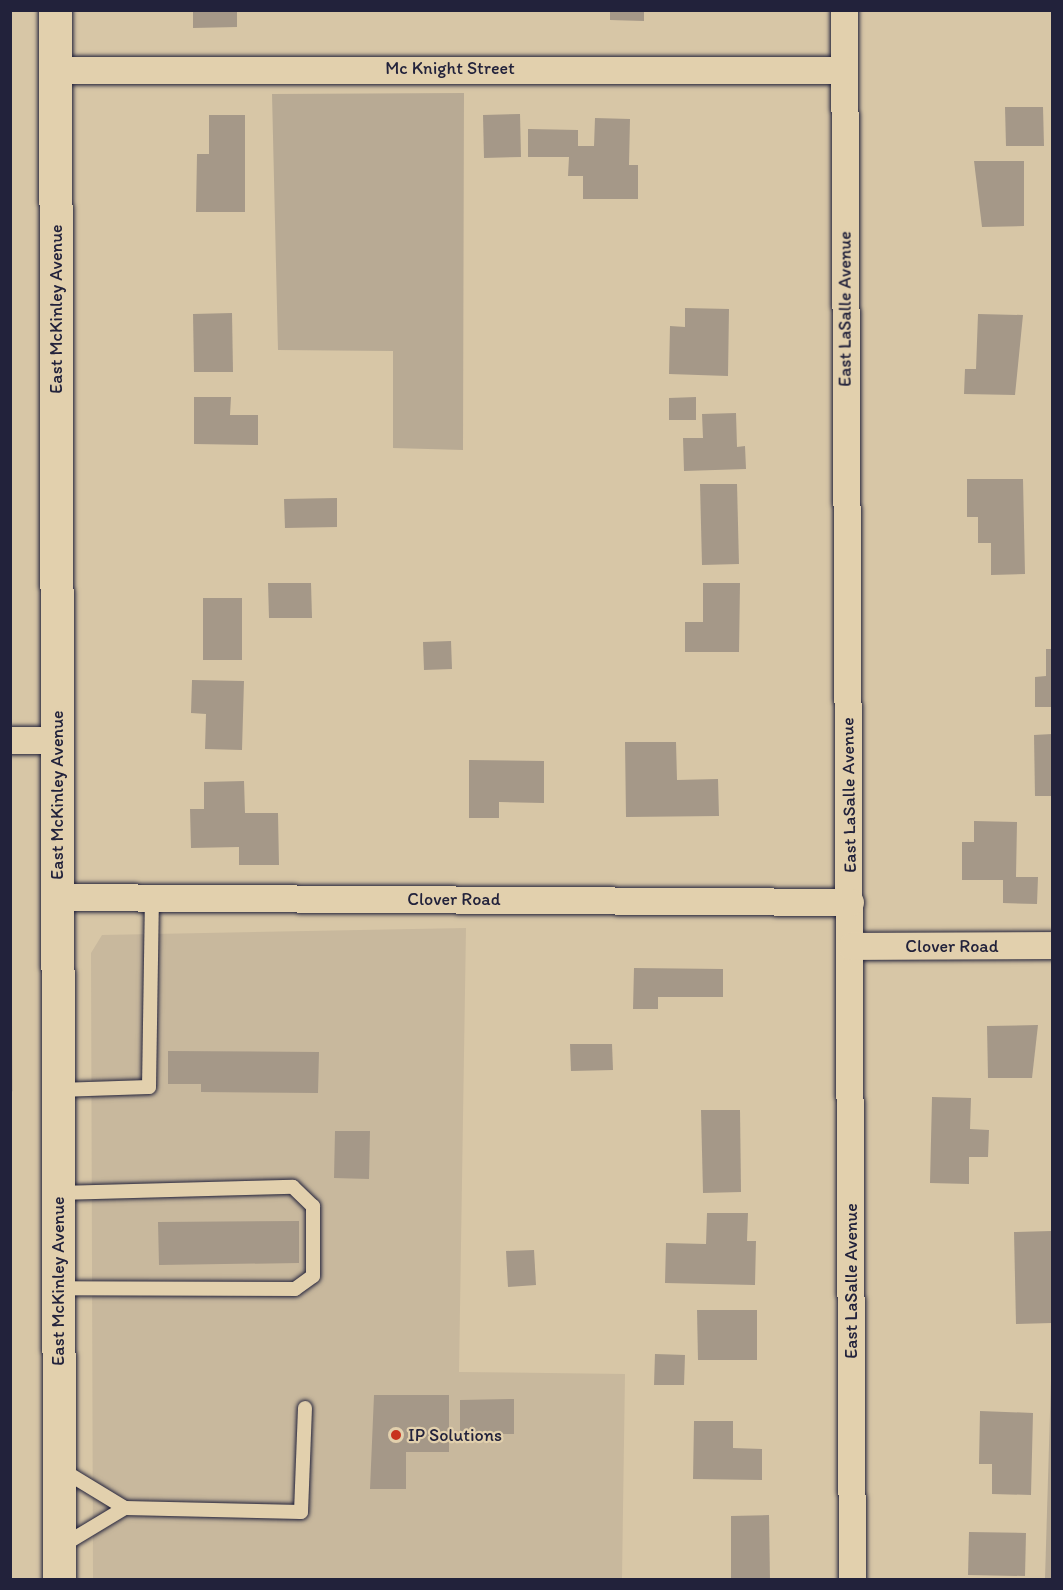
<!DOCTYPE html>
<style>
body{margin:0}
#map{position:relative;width:1063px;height:1590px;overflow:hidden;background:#d7c6a6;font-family:Itim,sans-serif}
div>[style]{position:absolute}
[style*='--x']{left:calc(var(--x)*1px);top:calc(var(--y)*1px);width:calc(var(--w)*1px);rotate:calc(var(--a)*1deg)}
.built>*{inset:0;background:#c8b89d}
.green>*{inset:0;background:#b8aa94}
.building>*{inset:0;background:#a59888}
.roads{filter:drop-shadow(0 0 2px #22223b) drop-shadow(0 0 2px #22223b)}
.lane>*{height:14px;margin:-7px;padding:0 7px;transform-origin:7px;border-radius:7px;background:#e2d0ad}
.street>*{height:27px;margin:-13.5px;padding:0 13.5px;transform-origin:13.5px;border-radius:13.5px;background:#e2d0ad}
.primary>*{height:33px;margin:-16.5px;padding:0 16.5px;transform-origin:16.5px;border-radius:16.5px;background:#e2d0ad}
.dots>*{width:16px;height:16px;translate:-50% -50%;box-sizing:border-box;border:3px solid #e2d0ad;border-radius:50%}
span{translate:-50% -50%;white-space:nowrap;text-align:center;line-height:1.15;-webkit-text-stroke:4.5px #e2d0ad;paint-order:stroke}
.street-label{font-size:18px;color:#22223b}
.poi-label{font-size:18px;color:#22223b}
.left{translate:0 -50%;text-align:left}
.frame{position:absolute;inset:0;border:12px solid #22223b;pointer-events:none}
</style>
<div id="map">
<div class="built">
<i style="clip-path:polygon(10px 857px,13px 1091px,11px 1092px,10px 1092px)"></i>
<i style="clip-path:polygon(466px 928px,459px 1372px,625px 1374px,622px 1579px,93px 1579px,91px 953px,102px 935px)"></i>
</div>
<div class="green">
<i style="clip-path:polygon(464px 93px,463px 450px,393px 448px,393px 351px,278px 350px,272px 94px)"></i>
<i style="clip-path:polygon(1052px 1346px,1052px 1579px,1045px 1580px,1045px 1579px)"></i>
</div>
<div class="building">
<i style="clip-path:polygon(193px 10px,237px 10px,237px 27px,193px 28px)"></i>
<i style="clip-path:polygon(610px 10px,644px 10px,644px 21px,610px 20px)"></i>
<i style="clip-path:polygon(1005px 107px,1043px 107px,1044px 146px,1006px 146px)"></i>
<i style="clip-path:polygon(520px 114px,521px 157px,484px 158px,483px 115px)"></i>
<i style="clip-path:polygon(209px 115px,245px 115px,245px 212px,196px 212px,197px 154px,209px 154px)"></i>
<i style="clip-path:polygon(595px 118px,630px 119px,629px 165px,638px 165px,638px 199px,583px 199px,583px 176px,568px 176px,569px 157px,528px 157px,528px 129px,578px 130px,578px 146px,594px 146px)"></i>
<i style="clip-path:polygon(974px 161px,1024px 161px,1024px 226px,982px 227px)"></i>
<i style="clip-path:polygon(685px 308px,729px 309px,728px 376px,669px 374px,670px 326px,685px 327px)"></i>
<i style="clip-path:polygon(232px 313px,233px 372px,194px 372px,193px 314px)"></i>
<i style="clip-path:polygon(978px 314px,1023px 315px,1015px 395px,964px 394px,965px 369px,976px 369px)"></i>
<i style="clip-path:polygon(194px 397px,231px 397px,230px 415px,258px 415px,258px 445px,194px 444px)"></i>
<i style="clip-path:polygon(696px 397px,696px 420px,669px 420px,669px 398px)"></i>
<i style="clip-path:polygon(736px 413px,737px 447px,745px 446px,746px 469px,684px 471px,683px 438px,703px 438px,702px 414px)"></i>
<i style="clip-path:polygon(967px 479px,1023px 479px,1025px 574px,991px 575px,991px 543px,978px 543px,978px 517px,967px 517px)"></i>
<i style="clip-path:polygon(700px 484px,737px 484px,739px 564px,702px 565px)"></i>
<i style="clip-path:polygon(337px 498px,337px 527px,285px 528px,284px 499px)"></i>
<i style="clip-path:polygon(268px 583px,311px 583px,312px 618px,269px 618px)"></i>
<i style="clip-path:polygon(703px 583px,740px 583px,739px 652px,685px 652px,685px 622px,703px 622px)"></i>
<i style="clip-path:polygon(203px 598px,242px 598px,242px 660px,203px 660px)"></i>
<i style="clip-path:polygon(451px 641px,452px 669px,424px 670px,423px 642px)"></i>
<i style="clip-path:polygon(1046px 649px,1052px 649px,1052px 707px,1035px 707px,1035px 677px,1046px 676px)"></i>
<i style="clip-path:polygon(192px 680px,244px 681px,242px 750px,205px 749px,206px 714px,191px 713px)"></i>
<i style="clip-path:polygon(1052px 734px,1052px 796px,1035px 796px,1034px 735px)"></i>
<i style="clip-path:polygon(625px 742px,676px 742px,677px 780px,718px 779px,719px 816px,626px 817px)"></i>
<i style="clip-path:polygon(469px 760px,544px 761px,544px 803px,499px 802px,499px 818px,469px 818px)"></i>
<i style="clip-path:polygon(244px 781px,245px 813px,278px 813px,279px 865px,239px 865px,239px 847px,191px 848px,190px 809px,204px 809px,204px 782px)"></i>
<i style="clip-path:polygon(974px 821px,1017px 822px,1016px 877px,1038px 877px,1037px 904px,1003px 903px,1003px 880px,962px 880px,962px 842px,974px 842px)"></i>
<i style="clip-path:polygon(634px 968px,723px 969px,723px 997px,658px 997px,658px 1009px,633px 1009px)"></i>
<i style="clip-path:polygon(1038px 1025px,1032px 1078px,988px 1078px,987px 1026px)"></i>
<i style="clip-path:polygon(570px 1044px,612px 1044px,613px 1070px,571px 1071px)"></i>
<i style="clip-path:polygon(168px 1051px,319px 1052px,318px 1093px,201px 1092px,201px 1084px,168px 1084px)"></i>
<i style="clip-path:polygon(932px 1097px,971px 1098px,970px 1129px,989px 1130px,988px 1157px,969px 1157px,969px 1184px,930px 1183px)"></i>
<i style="clip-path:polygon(701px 1110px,740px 1110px,741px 1192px,703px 1193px)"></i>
<i style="clip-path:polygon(335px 1131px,370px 1131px,369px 1179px,334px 1178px)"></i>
<i style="clip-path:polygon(707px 1213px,748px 1213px,747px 1241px,756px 1241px,755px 1285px,665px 1283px,666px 1243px,706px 1244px)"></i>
<i style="clip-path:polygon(299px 1221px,299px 1263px,159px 1265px,158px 1222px)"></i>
<i style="clip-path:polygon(1051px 1231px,1052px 1323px,1016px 1324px,1014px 1232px)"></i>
<i style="clip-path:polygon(534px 1250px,536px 1285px,508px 1287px,506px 1251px)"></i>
<i style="clip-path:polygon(697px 1310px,757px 1310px,757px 1360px,698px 1360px)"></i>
<i style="clip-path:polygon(655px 1354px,685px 1355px,684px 1385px,654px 1385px)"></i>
<i style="clip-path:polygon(374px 1395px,449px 1395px,449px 1452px,406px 1452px,406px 1489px,370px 1489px)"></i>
<i style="clip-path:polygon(514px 1399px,514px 1434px,460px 1434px,460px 1400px)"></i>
<i style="clip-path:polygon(980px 1411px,1033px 1413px,1031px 1495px,992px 1494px,992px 1464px,979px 1464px)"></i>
<i style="clip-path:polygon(694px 1421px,733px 1421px,733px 1448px,762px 1449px,762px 1480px,693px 1479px)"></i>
<i style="clip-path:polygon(769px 1515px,770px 1580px,731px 1580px,731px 1516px)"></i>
<i style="clip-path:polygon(969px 1532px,1026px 1533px,1025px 1576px,968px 1575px)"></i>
</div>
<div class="roads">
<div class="lane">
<i style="--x:58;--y:1090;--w:91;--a:-1.9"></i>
<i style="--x:149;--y:1087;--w:190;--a:-89.1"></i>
<i style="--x:58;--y:1193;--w:235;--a:-1.5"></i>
<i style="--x:293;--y:1187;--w:28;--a:44"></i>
<i style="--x:313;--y:1206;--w:70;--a:90"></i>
<i style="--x:313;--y:1276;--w:22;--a:144"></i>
<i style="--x:295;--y:1289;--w:237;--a:-179.8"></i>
<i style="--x:59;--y:1468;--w:77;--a:31.2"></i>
<i style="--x:125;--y:1508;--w:176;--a:1.3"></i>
<i style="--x:301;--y:1512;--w:104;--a:-87.8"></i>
<i style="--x:60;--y:1547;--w:76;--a:-31"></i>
</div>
<div class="street">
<i style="--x:844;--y:10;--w:1570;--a:89.71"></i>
<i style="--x:55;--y:70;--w:789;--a:0"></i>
<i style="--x:10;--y:740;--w:47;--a:0"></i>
<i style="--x:57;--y:897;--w:793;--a:0.36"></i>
<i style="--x:851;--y:946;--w:201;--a:-0.3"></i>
</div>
<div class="primary">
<i style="--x:55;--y:10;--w:1570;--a:89.85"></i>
</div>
</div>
<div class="dots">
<i style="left:396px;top:1435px;background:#c8321e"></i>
</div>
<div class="street-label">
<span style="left:450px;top:68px">Mc Knight Street</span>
<span style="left:56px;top:309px;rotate:-90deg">East McKinley Avenue</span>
<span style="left:845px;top:309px;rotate:-90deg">East LaSalle Avenue</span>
<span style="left:57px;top:795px;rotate:-90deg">East McKinley Avenue</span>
<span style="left:849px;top:795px;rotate:-91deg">East LaSalle Avenue</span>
<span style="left:454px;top:899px">Clover Road</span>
<span style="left:952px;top:946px">Clover Road</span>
<span style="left:58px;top:1281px;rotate:-90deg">East McKinley Avenue</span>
<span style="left:851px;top:1281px;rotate:-90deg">East LaSalle Avenue</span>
</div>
<div class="poi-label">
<span class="left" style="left:408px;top:1435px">IP Solutions</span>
</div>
<div class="frame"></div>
</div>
